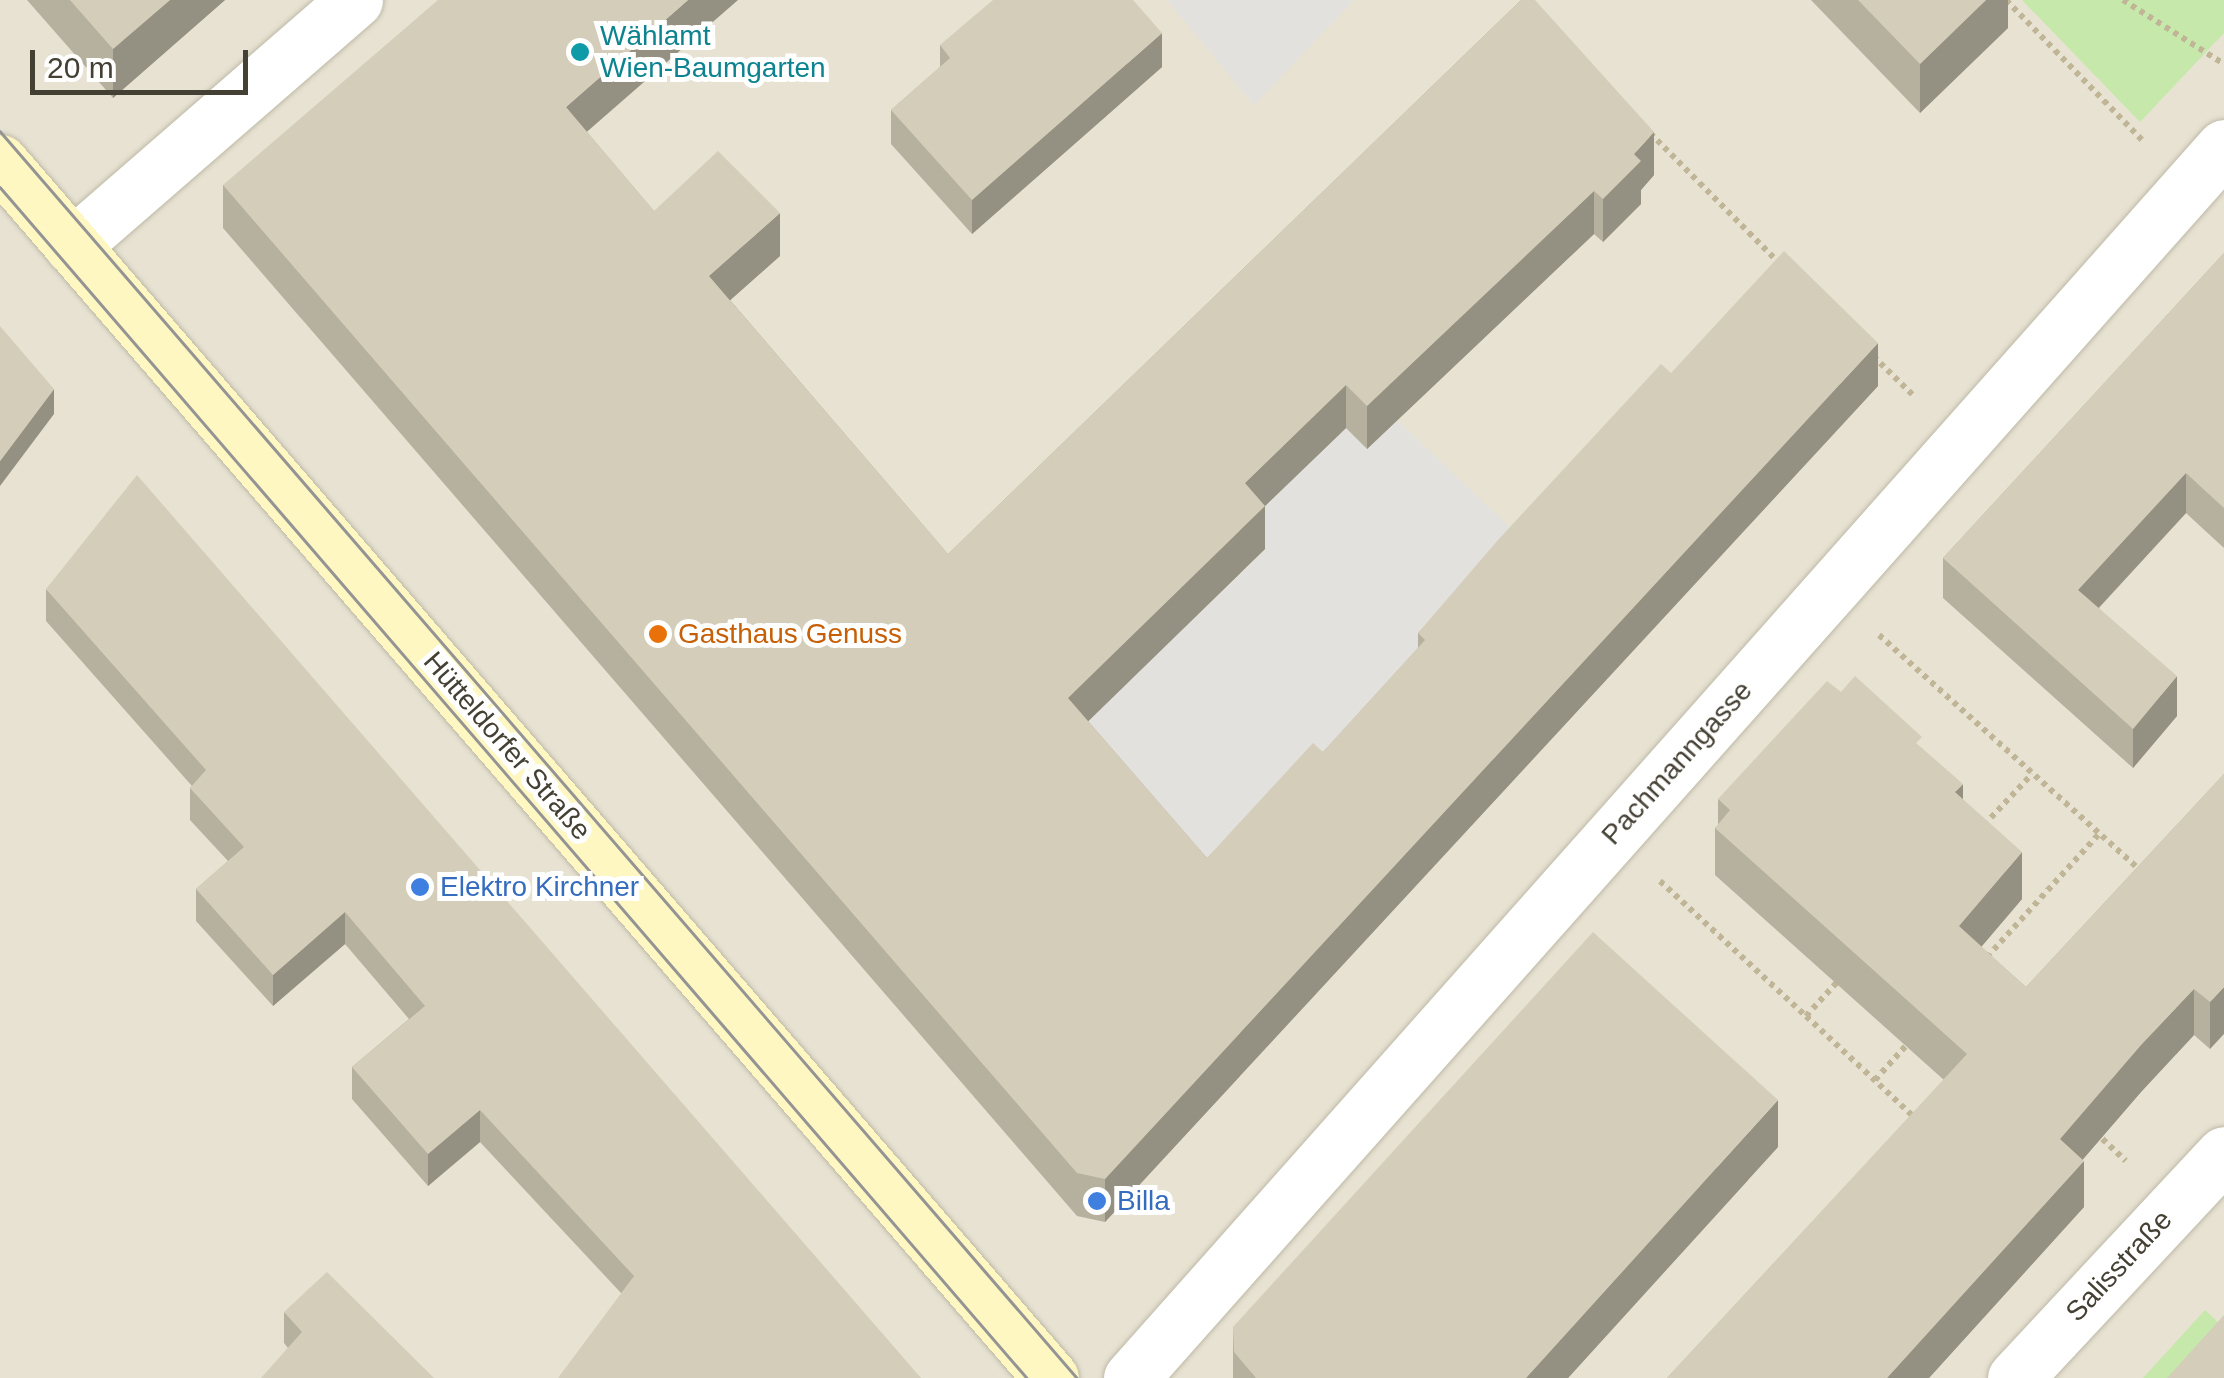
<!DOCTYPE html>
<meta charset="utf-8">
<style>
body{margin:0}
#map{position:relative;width:2224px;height:1378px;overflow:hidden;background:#f3f0e4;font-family:Helvetica,sans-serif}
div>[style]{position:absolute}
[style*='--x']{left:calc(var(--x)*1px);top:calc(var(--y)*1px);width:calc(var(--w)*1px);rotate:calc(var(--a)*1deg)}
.residential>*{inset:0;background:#e7e2d2}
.green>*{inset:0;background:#c6e8ab}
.parking>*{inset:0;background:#e3e1dd}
.path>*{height:6px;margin-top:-3px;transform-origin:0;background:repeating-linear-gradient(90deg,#c0b697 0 5px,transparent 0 10px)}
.roads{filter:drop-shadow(0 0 2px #beb9a7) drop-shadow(0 0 2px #beb9a7)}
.minor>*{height:55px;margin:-27.5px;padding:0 27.5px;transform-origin:27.5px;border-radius:27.5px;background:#fff}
.secondary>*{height:55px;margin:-27.5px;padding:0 27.5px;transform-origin:27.5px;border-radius:27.5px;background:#fff7c2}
.tram>*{height:2.5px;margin:-1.25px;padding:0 1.25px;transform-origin:1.25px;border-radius:1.25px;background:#949494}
.wall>*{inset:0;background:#b6b09f}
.shaded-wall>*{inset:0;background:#949082}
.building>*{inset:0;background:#d4cdb9}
.dots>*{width:28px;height:28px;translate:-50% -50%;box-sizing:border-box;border:5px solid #fff;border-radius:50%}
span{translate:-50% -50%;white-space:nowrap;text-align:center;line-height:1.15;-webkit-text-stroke:10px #fff;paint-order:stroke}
.culture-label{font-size:28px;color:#0d838f}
.left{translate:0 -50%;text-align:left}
.food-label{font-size:28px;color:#c56008}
.street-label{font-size:28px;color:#454034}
.shop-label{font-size:28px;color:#366cbe}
.scale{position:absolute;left:30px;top:50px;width:218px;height:45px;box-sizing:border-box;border:5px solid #454034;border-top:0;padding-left:12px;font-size:30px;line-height:35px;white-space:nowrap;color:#454034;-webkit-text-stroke:8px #fff;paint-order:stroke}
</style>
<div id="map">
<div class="residential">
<i style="clip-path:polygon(0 0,2224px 0,2224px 1378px,0 1378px)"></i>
</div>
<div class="green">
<i style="clip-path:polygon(2022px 0,2224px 0,2224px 33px,2140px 122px)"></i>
<i style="clip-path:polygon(2205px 1310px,2224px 1328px,2184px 1378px,2143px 1378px)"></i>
</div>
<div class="parking">
<i style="clip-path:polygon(1167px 0,1354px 0,1254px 105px)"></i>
<i style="clip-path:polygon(1397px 420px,1541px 557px,1216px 913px,1067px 698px,1089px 720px,1265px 550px,1245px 526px,1346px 428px)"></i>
</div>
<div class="path">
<i style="--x:2006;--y:0;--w:195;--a:45.8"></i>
<i style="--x:2123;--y:0;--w:120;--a:32.4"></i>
<i style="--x:1650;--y:133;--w:183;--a:45.2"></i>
<i style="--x:1873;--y:356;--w:57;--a:44.3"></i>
<i style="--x:1879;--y:635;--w:353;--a:42"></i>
<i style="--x:1984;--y:825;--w:70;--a:-46.7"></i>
<i style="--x:1660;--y:881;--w:199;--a:42.8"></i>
<i style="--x:1806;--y:1016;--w:49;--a:-47.5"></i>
<i style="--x:1987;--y:957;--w:165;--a:-47.7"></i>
<i style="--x:1806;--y:1016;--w:152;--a:43.1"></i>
<i style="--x:1875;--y:1080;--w:54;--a:-48"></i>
<i style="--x:2095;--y:1132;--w:42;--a:43.1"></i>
</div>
<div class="roads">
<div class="minor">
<i style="--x:72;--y:246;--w:375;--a:-41"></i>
<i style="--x:1131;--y:1378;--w:1646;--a:-48.4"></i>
<i style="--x:2015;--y:1378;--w:306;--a:-47"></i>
</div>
<div class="secondary">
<i style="--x:0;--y:162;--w:1607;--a:49.16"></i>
</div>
</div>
<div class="tram">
<i style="--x:0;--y:131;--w:1648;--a:49.18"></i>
<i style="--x:0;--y:187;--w:1573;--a:49.23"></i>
</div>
<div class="wall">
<i style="clip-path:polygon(27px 0,225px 0,113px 98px)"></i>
<i style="clip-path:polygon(1521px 0,1654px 175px,1641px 190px,1641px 204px,1603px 242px,1594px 234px,1367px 449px,1346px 428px,1265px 506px,1265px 549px,1088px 721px,1207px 858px,1323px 752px,1418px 648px,1418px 633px,1671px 373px,1878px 386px,1105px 1222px,1077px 1216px,223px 228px,223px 185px,587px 132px,654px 211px,780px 256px,730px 300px,948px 554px)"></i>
<i style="clip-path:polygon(1811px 0,2008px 0,2008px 28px,1920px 113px)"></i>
<i style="clip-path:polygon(940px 45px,1162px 67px,972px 234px,891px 144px,891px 110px,940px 67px)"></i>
<i style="clip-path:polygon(2224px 253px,2224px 548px,2186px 513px,2099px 608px,2177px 716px,2133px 768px,1943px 598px,1943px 558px)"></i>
<i style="clip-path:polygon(46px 589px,921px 1378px,621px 1293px,480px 1142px,428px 1186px,352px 1099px,352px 1067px,409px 1019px,345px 944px,273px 1006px,196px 921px,196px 889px,228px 861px,190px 820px,190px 788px,192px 786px,46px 621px)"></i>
<i style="clip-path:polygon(1922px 748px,1963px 799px,2022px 899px,1981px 947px,2026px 987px,2224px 774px,2210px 1049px,2194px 1035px,2141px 1092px,2083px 1159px,2084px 1207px,1929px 1378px,1667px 1378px,1944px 1080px,1715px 875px,1715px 828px,1718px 825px,1718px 799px)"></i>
<i style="clip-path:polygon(1778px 1147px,1568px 1378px,1233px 1378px,1233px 1327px)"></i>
<i style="clip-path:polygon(284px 1312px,434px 1378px,288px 1348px,284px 1343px)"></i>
</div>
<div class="shaded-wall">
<i style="clip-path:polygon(170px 0,225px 0,113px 98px,113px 49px)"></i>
<i style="clip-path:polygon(688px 0,738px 0,566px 150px,566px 107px)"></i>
<i style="clip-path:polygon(1986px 0,2008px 0,2008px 28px,1920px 113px,1920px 64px)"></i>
<i style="clip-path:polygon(1162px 33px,1162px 67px,972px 234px,972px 200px)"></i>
<i style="clip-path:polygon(1654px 132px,1654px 175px,1641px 190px,1641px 204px,1603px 242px,1603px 199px,1634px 154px)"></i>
<i style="clip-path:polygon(1594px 191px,1594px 234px,1367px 449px,1367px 406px)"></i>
<i style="clip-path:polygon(780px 213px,780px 256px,709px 319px,709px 276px)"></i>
<i style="clip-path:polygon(1878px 343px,1878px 386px,1105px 1222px,1105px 1179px)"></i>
<i style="clip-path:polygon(1346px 385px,1346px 428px,1265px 506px,1265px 549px,1068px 741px,1068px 698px,1245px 483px)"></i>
<i style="clip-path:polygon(54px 389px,54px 414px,0 486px,0 461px)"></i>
<i style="clip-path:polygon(2186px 473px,2186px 513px,2078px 630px,2078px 590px)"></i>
<i style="clip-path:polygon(2177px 676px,2177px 716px,2133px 768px,2133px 729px)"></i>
<i style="clip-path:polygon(1963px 784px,1963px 831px,1955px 792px)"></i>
<i style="clip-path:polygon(2022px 852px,2022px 899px,1959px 973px,1959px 926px)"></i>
<i style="clip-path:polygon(345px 912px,345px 944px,273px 1006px,273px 975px)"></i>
<i style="clip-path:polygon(2224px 987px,2224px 1034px,2210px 1049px,2210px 1002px)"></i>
<i style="clip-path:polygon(2194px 989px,2194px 1035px,2141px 1092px,2060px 1186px,2060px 1139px,2141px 1045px)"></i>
<i style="clip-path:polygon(1778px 1100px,1778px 1147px,1568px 1378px,1526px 1378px)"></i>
<i style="clip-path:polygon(480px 1110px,480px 1142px,428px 1186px,428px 1154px)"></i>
<i style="clip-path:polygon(2084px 1161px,2084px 1207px,1929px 1378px,1887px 1378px)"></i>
</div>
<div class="building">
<i style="clip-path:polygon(70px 0,170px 0,113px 49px)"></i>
<i style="clip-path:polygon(438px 0,688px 0,566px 107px,654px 211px,718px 151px,780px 213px,709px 276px,948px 554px,1521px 0,1535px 0,1654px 132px,1634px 154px,1641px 161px,1603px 199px,1594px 191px,1367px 406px,1346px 385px,1245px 483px,1265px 506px,1068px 698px,1207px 858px,1313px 743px,1323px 752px,1425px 640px,1418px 633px,1498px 540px,1661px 364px,1671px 373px,1784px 251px,1878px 343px,1105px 1179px,1077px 1173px,223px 185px)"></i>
<i style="clip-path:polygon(993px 0,1133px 0,1162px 33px,972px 200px,891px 110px,950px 58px,940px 45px)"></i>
<i style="clip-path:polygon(1858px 0,1986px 0,1920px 64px)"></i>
<i style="clip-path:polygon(2224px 253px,2224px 508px,2186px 473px,2078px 590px,2177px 676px,2133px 729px,1943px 558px)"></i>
<i style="clip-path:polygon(0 326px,54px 389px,0 461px)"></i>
<i style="clip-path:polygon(137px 475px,921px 1378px,558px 1378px,634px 1276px,480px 1110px,428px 1154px,352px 1067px,425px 1006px,345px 912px,273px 975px,196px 889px,244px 847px,190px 788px,206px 770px,46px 589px)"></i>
<i style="clip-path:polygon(1855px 676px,1922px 737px,1916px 743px,1963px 784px,1955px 792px,2022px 852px,1959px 926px,2026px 987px,2224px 774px,2224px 987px,2210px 1002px,2194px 989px,2141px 1045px,2060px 1139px,2084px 1161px,1887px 1378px,1667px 1378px,1967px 1054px,1715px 828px,1730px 810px,1718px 799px,1827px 681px,1841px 692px)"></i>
<i style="clip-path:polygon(1593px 932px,1778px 1100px,1526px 1378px,1256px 1378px,1234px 1352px,1233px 1327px)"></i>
<i style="clip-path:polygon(327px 1272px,434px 1378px,261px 1378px,302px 1332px,284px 1312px)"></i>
<i style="clip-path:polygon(2224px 1315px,2224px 1378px,2167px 1378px)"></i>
</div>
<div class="dots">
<i style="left:580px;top:52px;background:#0f9aa8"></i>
<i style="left:658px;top:634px;background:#e8710a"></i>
<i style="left:420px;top:887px;background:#3f7fe0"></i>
<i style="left:1097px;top:1201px;background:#3f7fe0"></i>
</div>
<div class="culture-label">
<span class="left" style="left:600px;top:52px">Wählamt<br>Wien-Baumgarten</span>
</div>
<div class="food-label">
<span class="left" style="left:678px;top:634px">Gasthaus Genuss</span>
</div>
<div class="street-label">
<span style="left:507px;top:746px;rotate:49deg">Hütteldorfer Straße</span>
<span style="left:1677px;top:763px;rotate:-48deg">Pachmanngasse</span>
<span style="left:2119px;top:1266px;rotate:-47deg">Salisstraße</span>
</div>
<div class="shop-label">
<span class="left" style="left:440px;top:887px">Elektro Kirchner</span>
<span class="left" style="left:1117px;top:1201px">Billa</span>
</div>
<div class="scale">20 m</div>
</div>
